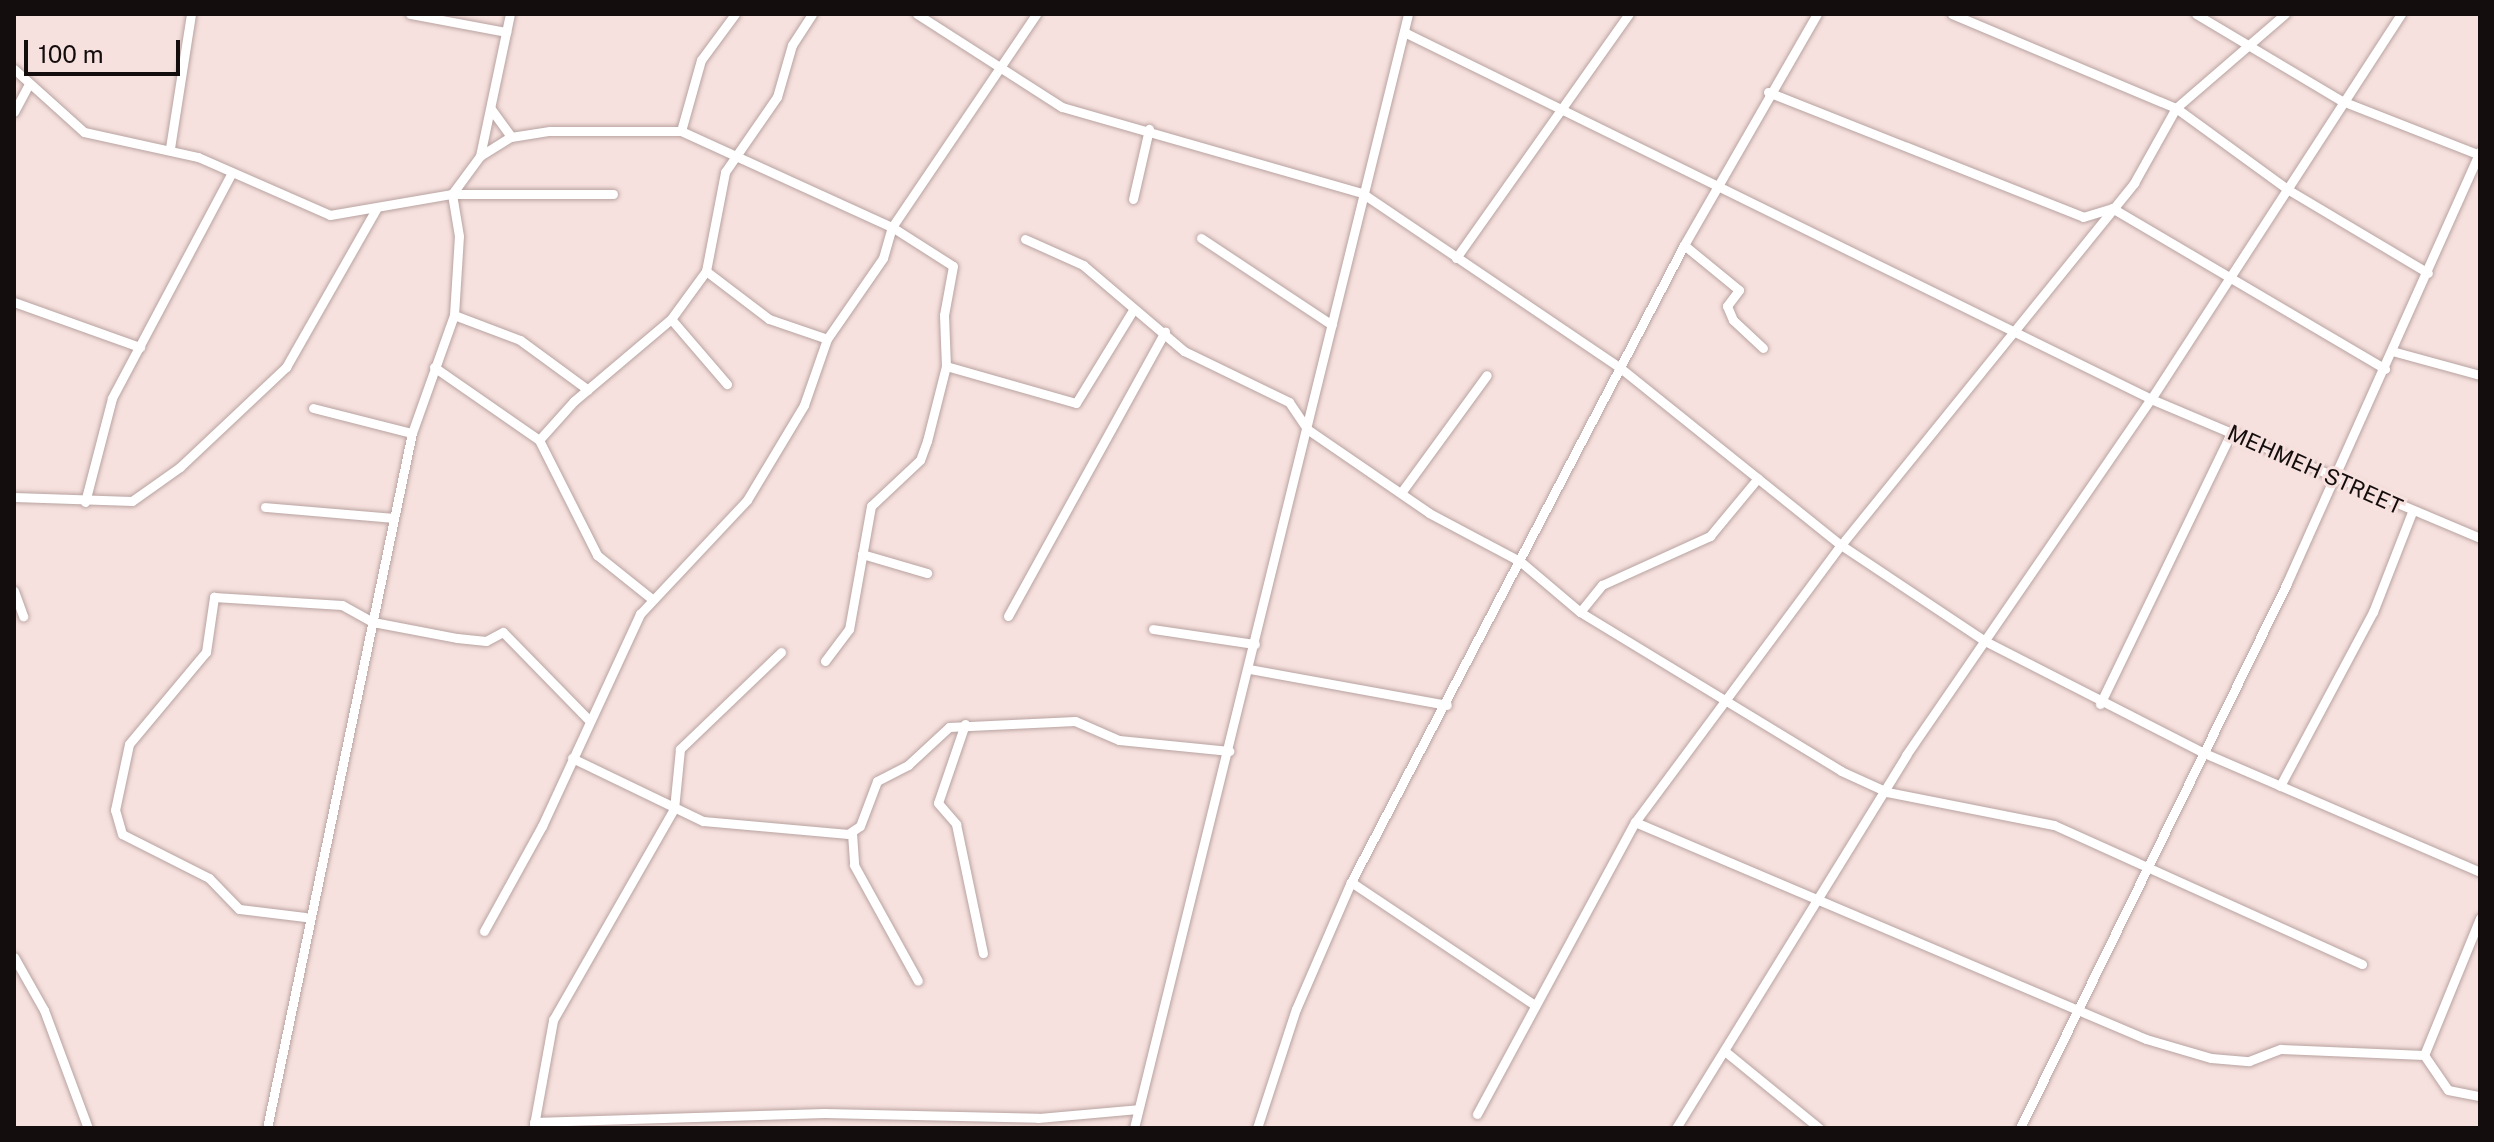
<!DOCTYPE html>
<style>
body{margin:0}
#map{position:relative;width:2494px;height:1142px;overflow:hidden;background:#f7e1de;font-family:"Public Sans",sans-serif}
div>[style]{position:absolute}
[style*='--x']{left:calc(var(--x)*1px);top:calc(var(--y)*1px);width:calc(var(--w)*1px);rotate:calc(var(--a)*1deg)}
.roads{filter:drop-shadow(0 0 2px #b8a3a1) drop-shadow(0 0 2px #b8a3a1)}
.minor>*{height:9px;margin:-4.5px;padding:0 4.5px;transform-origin:4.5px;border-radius:4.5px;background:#fff}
span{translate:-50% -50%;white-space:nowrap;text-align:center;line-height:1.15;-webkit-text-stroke:6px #f7e1de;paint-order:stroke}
.street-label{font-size:22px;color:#140d0d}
.frame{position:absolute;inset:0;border:16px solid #140d0d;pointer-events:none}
.scale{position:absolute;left:24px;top:40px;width:156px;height:36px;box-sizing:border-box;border:4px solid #140d0d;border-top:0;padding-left:10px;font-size:24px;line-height:28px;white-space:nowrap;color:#140d0d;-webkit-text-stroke:6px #f7e1de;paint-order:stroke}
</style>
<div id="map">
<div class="roads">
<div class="minor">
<i style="--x:410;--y:14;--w:98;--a:10.6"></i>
<i style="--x:917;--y:14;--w:172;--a:32.7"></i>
<i style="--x:1062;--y:107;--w:312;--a:16"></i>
<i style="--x:1362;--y:193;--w:309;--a:34.1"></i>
<i style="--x:1618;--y:366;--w:286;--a:38.8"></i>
<i style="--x:1841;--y:545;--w:173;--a:33.7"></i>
<i style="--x:1985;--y:641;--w:246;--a:27.1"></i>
<i style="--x:2204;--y:753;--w:301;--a:23.3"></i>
<i style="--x:1952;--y:14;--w:243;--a:22.8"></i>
<i style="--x:2176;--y:108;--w:137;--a:36.1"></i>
<i style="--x:2287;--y:189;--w:164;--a:30.8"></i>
<i style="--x:2196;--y:14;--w:170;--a:30.8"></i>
<i style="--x:2342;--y:101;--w:148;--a:21.4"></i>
<i style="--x:1404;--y:32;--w:832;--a:26.16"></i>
<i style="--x:2151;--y:399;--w:357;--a:22.9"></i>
<i style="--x:14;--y:69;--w:94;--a:42"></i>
<i style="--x:84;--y:132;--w:117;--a:12.4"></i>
<i style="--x:198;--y:157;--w:144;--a:23.7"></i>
<i style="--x:330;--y:215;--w:124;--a:-9.8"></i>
<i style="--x:452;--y:194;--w:161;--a:0"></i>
<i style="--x:1768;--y:92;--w:339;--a:21.6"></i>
<i style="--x:2083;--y:217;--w:30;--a:-17"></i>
<i style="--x:2112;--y:208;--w:317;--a:30.5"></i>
<i style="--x:491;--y:109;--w:34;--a:54"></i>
<i style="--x:14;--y:112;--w:32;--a:-62"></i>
<i style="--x:681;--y:131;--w:74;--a:-74.3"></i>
<i style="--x:701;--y:60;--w:57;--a:-53.5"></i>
<i style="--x:170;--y:148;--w:136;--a:-81.1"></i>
<i style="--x:480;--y:156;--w:36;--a:-32"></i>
<i style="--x:511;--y:137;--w:39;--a:-9"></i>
<i style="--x:550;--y:131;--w:131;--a:0"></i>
<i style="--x:681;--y:131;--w:232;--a:24.5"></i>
<i style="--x:892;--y:227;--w:72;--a:32.6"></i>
<i style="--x:953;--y:266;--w:50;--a:100.4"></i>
<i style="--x:944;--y:315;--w:51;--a:87.8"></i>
<i style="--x:946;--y:366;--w:77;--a:104.2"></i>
<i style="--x:927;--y:441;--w:20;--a:110"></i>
<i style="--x:920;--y:460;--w:67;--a:136.8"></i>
<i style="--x:871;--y:506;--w:125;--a:100.1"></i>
<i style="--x:849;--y:629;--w:40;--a:127"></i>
<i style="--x:1133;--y:199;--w:72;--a:-77.1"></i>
<i style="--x:1201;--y:238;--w:157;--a:33.6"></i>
<i style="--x:1025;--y:239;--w:64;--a:24.1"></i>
<i style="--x:1083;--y:265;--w:133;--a:40.4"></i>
<i style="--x:1184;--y:351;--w:117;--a:25.9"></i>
<i style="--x:1289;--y:402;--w:32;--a:56"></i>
<i style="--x:1307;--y:429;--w:148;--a:34.5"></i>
<i style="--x:1429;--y:513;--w:104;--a:28"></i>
<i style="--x:1521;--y:562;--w:77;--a:40.3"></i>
<i style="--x:1580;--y:612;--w:306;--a:31.3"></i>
<i style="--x:1841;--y:771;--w:51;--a:24.5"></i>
<i style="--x:1887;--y:792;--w:170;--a:11.2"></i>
<i style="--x:2054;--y:825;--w:338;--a:24.3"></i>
<i style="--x:1684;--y:245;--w:71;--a:39.3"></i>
<i style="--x:1739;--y:290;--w:20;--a:127"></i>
<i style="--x:1727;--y:306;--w:15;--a:67"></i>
<i style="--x:1733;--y:320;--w:41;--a:43"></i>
<i style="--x:1456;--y:258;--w:299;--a:-54.7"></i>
<i style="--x:706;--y:271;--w:79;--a:37.3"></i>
<i style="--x:769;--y:319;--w:61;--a:19"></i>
<i style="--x:14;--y:302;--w:134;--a:19.7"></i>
<i style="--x:454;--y:315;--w:71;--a:20.7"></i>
<i style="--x:520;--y:340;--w:84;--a:36.3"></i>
<i style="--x:671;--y:319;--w:86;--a:49.3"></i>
<i style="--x:2392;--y:351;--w:91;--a:15.3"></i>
<i style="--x:946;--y:366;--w:135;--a:15.9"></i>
<i style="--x:1076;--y:403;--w:109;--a:-58.5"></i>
<i style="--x:434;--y:367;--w:128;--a:34.8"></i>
<i style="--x:539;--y:440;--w:129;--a:63.2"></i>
<i style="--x:597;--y:555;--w:70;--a:38.7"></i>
<i style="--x:313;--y:408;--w:102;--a:14.2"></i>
<i style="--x:539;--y:440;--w:52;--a:-48.1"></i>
<i style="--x:574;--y:401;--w:127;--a:-40.2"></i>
<i style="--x:671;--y:319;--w:59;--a:-53.9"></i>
<i style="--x:706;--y:271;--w:101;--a:-79.1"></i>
<i style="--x:725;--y:172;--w:91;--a:-55.3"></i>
<i style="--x:777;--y:97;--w:54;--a:-73.9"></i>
<i style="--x:792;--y:45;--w:37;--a:-57"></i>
<i style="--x:1403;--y:490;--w:142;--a:-53.9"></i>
<i style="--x:14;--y:497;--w:118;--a:1.9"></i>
<i style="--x:132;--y:501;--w:59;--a:-35.3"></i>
<i style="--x:180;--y:467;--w:146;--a:-43.3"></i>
<i style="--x:286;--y:367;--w:182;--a:-60.3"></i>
<i style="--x:85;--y:502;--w:107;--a:-75.4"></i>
<i style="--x:112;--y:398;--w:254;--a:-62"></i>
<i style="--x:265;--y:507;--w:128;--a:4.9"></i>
<i style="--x:862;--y:554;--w:68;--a:16.3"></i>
<i style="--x:14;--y:591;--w:27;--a:70"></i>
<i style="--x:1580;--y:612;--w:35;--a:-51"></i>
<i style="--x:1602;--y:585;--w:119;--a:-24.4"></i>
<i style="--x:1710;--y:536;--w:75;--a:-50.4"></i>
<i style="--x:1008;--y:616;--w:325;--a:-61.1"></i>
<i style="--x:1153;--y:629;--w:103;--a:8.4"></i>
<i style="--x:1249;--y:669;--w:201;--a:10.3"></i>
<i style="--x:2100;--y:704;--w:301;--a:-64.2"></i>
<i style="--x:965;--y:724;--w:83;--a:108.9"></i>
<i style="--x:938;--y:803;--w:28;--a:49"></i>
<i style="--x:956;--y:824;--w:132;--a:78.2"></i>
<i style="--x:572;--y:758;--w:145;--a:25.7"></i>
<i style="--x:703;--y:821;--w:146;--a:5.1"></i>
<i style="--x:848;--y:834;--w:14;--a:-34"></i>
<i style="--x:860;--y:826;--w:48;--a:-69.3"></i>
<i style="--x:877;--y:781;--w:35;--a:-27"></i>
<i style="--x:908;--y:765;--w:56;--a:-42.8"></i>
<i style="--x:949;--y:727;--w:126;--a:-2.7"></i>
<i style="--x:1075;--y:721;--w:48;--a:23.4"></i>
<i style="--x:1119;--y:740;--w:111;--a:5.7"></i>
<i style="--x:2280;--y:786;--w:197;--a:-61.9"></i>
<i style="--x:2373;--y:612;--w:107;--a:-68.7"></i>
<i style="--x:1635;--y:822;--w:555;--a:23.01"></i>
<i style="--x:2146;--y:1039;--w:68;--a:16.3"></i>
<i style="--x:2211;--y:1058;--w:38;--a:5"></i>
<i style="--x:2249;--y:1061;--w:34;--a:-21"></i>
<i style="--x:2281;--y:1049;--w:143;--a:2.4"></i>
<i style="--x:852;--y:833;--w:32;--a:86"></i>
<i style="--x:854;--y:865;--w:132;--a:61.1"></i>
<i style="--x:1351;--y:882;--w:221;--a:33.8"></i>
<i style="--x:305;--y:917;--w:66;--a:-173.1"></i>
<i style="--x:239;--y:909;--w:43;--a:-134.1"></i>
<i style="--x:209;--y:878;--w:97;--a:-153.2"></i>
<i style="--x:122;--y:834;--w:25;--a:-106"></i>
<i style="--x:115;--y:810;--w:67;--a:-78"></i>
<i style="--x:129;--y:744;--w:120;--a:-50.1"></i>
<i style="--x:206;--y:652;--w:56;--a:-81.7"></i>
<i style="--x:214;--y:597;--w:128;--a:3.6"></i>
<i style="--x:342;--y:605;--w:35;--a:29"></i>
<i style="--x:373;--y:622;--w:86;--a:10.8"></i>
<i style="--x:457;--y:638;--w:29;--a:6"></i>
<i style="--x:486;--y:641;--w:19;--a:-28"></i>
<i style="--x:503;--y:632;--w:123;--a:45.7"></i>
<i style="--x:2480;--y:918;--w:148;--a:112.2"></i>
<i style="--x:2424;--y:1055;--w:42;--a:55.6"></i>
<i style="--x:2448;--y:1090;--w:33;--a:11"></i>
<i style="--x:484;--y:931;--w:120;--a:-61.1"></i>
<i style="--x:542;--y:826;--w:234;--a:-65.2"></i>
<i style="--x:640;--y:614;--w:156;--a:-46.8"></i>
<i style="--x:747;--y:500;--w:111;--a:-59"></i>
<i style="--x:804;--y:405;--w:70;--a:-70.8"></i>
<i style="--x:827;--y:339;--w:98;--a:-55.3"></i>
<i style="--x:883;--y:258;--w:32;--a:-74"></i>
<i style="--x:892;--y:227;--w:257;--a:-55.9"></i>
<i style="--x:14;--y:957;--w:61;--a:60.5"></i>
<i style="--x:44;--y:1010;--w:126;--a:69.6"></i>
<i style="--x:1726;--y:1052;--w:120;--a:39.3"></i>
<i style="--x:1477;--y:1114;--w:332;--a:-61.6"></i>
<i style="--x:1635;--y:822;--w:345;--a:-53.4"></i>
<i style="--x:1841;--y:545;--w:466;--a:-51"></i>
<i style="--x:2134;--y:183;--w:86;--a:-60.8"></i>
<i style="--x:2176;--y:108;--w:144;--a:-40.8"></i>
<i style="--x:534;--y:1122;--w:290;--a:-1.8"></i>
<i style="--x:824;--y:1113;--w:214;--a:1.3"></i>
<i style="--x:1038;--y:1118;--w:100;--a:-5.1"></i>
<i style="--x:534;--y:1125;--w:107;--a:-79.7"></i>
<i style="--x:553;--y:1020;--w:243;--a:-60.2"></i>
<i style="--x:674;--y:809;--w:60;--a:-84.3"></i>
<i style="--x:680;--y:749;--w:140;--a:-43.8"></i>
<i style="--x:267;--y:1128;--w:710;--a:-78.22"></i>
<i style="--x:412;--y:433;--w:125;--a:-70.4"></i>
<i style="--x:454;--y:315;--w:79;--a:-86.4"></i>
<i style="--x:459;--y:236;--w:43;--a:-99.5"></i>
<i style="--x:452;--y:194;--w:47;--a:-53.6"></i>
<i style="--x:480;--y:156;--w:145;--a:-78.1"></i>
<i style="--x:1134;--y:1128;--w:1147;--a:-76.18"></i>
<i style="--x:1257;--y:1128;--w:125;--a:-71.9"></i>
<i style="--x:1296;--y:1009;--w:138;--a:-66.6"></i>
<i style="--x:1351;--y:882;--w:719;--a:-62.4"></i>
<i style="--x:1684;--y:245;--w:267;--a:-60.1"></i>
<i style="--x:1676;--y:1128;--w:438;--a:-58.3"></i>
<i style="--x:1906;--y:755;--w:432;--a:-55.5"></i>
<i style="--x:2151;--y:399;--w:459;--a:-57"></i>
<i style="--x:2020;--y:1128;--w:605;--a:-63.9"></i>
<i style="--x:2286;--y:585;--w:475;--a:-65.9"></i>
</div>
</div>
<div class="street-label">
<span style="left:2315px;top:470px;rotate:24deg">MEHMEH STREET</span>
</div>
<div class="frame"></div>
<div class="scale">100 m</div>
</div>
